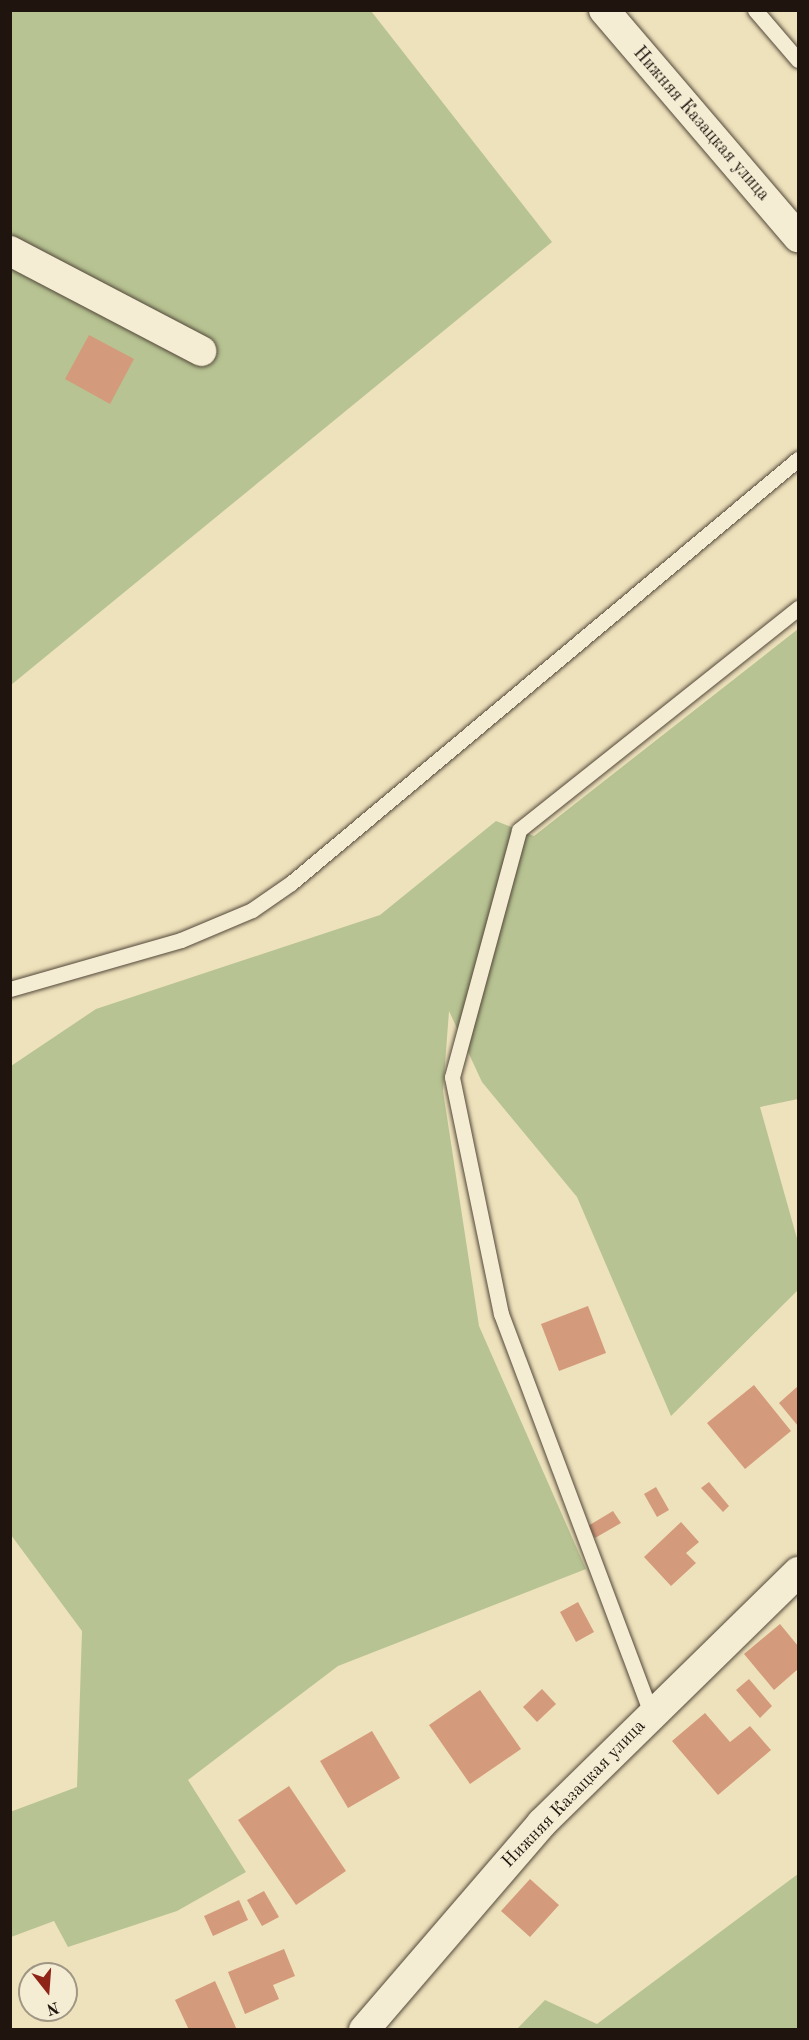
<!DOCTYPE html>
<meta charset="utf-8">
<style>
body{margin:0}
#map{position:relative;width:809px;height:2040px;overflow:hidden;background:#eee2bc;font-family:"Old Standard TT",serif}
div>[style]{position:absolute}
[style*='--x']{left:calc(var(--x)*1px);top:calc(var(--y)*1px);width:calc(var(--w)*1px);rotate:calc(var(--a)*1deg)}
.green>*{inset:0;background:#b7c392}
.building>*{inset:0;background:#d49a7c}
.roads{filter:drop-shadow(0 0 2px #53483a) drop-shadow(0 0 2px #53483a)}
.lane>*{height:15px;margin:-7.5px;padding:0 7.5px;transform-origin:7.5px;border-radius:7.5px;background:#f4ecd3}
.street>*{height:30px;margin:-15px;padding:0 15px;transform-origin:15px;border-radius:15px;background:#f4ecd3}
span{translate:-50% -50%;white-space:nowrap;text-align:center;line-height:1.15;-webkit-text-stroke:5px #f4ecd3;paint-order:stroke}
.street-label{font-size:18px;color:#1f150e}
.frame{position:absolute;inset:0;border:12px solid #1f150e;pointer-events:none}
.north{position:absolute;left:18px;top:1962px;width:60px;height:60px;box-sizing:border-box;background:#f4ecd3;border:2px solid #9f9684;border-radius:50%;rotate:163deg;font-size:16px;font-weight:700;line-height:24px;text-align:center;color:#1f150e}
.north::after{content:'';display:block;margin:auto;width:21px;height:27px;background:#8f2418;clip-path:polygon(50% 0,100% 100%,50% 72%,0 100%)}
</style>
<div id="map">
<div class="green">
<i style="clip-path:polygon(12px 11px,371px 11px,552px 242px,11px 685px)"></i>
<i style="clip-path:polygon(798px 629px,798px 1099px,760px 1107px,798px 1242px,798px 1290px,671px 1416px,577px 1197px,482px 1082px,449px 1011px,443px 1091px,479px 1326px,586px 1569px,338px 1666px,188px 1780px,246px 1872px,177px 1911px,68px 1947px,54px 1921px,11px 1937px,10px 1812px,77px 1787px,82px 1631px,11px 1535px,11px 1066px,96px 1009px,380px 915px,496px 821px,534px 836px)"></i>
<i style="clip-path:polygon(798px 1874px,798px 2029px,517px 2029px,545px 2000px,597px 2024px)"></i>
</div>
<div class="building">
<i style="clip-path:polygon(89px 335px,134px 359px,110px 404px,65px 379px)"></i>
<i style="clip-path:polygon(588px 1306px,606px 1353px,559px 1371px,541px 1324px)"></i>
<i style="clip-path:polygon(754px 1385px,791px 1431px,745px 1469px,707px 1423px)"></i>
<i style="clip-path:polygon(798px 1386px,798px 1426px,779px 1403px)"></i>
<i style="clip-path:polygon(709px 1482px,729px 1506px,723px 1512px,701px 1488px)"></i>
<i style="clip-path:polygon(656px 1487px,669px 1510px,657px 1517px,644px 1494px)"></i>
<i style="clip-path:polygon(613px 1511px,621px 1523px,595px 1538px,588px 1526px)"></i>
<i style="clip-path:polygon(681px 1522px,699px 1542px,686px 1553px,696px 1563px,671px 1586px,644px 1557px)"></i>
<i style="clip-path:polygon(578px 1602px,594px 1632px,576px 1642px,560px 1612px)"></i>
<i style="clip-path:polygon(780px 1624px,798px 1646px,798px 1669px,774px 1690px,744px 1654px)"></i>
<i style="clip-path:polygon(749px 1679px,772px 1706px,760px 1718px,736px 1690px)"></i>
<i style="clip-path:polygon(542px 1689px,556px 1704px,537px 1722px,523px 1707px)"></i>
<i style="clip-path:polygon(480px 1690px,521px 1749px,470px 1784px,429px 1725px)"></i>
<i style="clip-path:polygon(705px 1713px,730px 1742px,750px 1726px,771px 1750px,718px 1795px,672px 1741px)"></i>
<i style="clip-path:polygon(372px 1731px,400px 1778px,348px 1808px,320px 1761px)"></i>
<i style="clip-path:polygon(289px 1786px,346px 1871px,296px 1905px,238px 1820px)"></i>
<i style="clip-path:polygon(530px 1879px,559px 1905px,530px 1937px,501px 1911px)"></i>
<i style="clip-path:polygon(264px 1891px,279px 1917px,262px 1926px,247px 1900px)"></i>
<i style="clip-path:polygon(239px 1900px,248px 1920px,213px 1936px,204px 1916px)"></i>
<i style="clip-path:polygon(284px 1949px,295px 1976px,273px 1985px,279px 1999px,245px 2014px,228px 1972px)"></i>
<i style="clip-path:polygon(215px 1981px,237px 2030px,189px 2030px,175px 2000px)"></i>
</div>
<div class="roads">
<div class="lane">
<i style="--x:755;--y:10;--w:66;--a:49.3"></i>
<i style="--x:10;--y:989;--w:178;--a:-16"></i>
<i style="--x:181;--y:940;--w:77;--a:-22.9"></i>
<i style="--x:252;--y:910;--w:47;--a:-34.7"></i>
<i style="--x:291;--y:883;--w:661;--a:-39.91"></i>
<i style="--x:651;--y:1713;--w:426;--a:-110.6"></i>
<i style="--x:501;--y:1314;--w:242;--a:-101.7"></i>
<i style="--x:452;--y:1077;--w:256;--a:-74.8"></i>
<i style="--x:519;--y:830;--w:357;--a:-38.5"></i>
</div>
<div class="street">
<i style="--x:604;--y:10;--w:299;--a:49.5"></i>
<i style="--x:10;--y:251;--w:216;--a:27.6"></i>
<i style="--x:364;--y:2030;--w:273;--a:-49.3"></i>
<i style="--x:542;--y:1823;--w:359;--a:-44.4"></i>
</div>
</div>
<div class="street-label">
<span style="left:701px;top:124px;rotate:49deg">Нижняя Казацкая улица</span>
<span style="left:574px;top:1794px;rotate:-46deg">Нижняя Казацкая улица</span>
</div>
<div class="frame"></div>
<div class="north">N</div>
</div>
